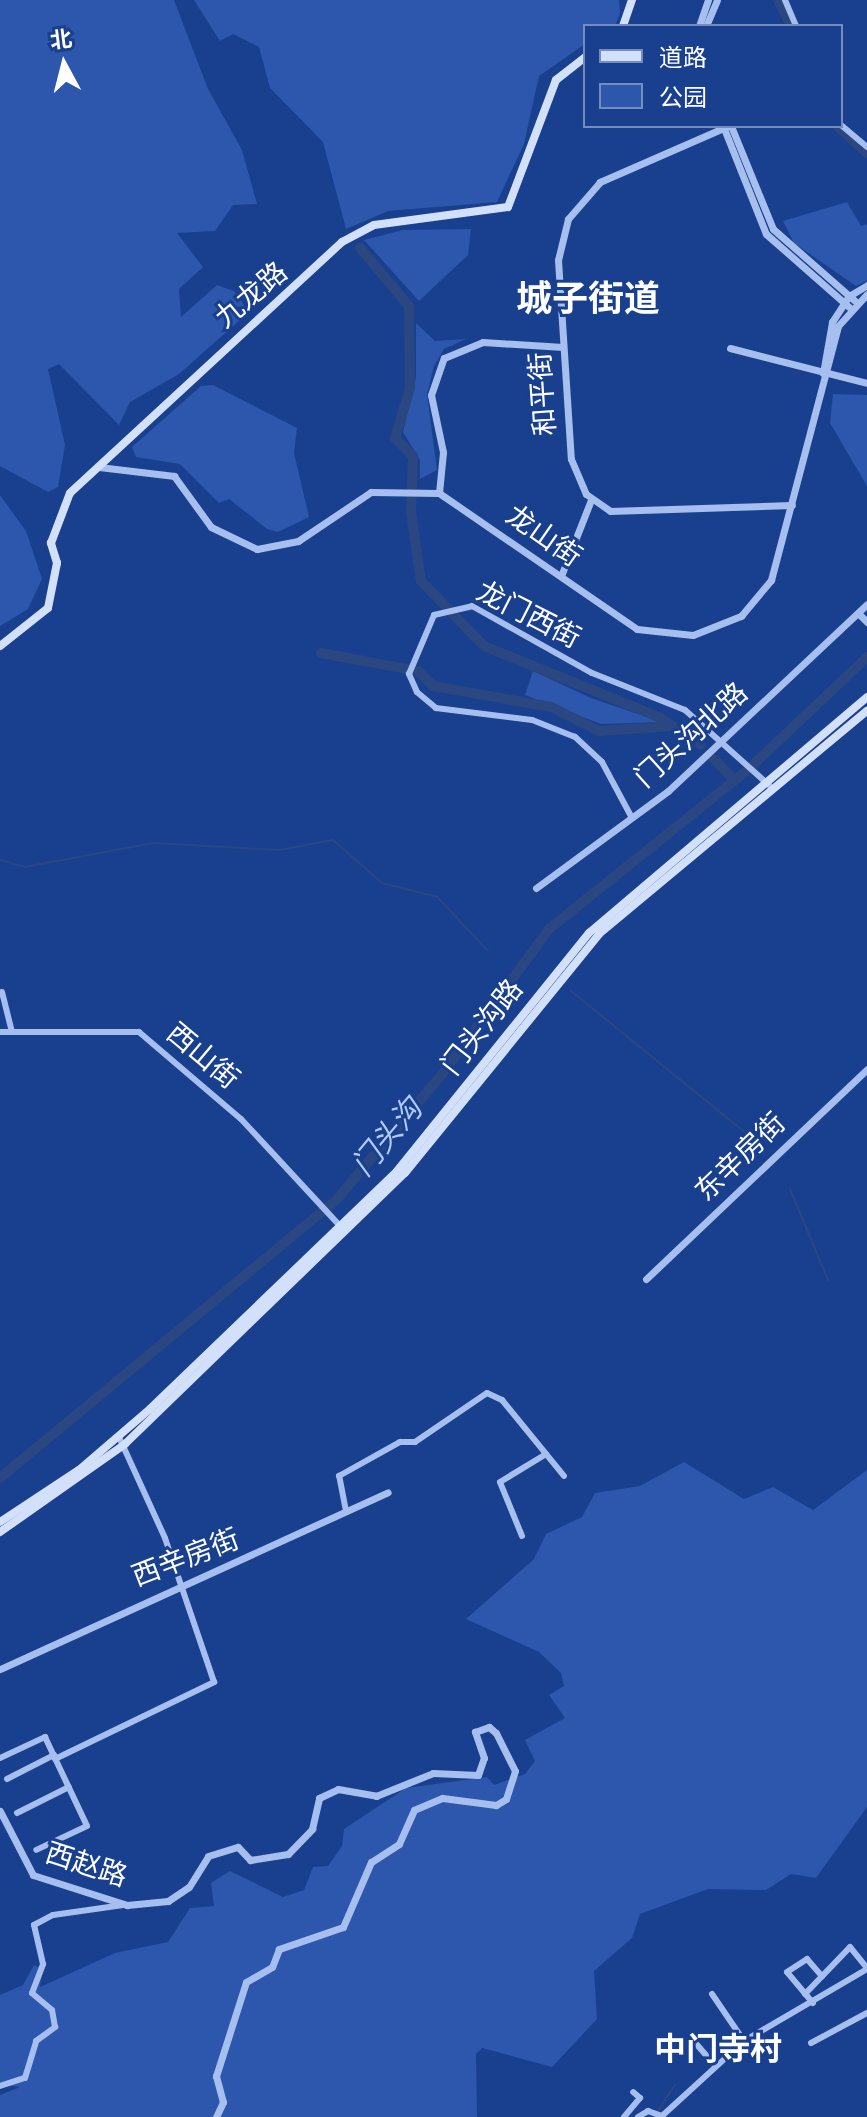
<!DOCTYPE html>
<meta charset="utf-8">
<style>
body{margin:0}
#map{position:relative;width:867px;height:2117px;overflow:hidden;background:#193f8f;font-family:"Alegreya Sans","Noto Sans SC",sans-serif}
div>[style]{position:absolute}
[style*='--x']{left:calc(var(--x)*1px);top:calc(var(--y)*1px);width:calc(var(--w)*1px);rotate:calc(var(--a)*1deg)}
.green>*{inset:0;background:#2c57ad}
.stream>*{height:2px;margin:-1px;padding:0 1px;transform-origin:1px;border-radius:1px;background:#2a4782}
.river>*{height:10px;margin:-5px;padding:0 5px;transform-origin:5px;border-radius:5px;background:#2a4782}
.minor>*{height:6px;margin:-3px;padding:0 3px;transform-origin:3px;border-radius:3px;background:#a6bfef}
.tertiary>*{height:7px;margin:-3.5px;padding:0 3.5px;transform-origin:3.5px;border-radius:3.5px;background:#a6bfef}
.secondary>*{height:8px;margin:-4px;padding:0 4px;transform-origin:4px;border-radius:4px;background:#d3e0fa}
span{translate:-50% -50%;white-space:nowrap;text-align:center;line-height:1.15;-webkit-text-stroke:6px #193f8f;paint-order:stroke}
.street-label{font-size:28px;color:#fff}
.water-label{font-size:30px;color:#b2caf6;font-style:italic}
.quarter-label{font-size:32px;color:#fff;font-weight:700}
.district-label{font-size:36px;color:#fff;font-weight:700}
.legend{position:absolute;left:583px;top:24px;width:260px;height:104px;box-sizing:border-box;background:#193f8f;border:2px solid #758cbc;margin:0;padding:10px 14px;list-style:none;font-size:24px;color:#fff}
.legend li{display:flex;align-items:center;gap:16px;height:40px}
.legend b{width:40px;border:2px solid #758cbc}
.north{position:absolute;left:24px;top:24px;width:80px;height:80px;-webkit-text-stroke:6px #193f8f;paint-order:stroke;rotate:353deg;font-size:22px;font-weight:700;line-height:32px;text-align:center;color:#fff}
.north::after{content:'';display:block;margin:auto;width:28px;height:36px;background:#fff;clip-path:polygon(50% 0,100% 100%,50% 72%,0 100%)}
</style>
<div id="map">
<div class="green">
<i style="clip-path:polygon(0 0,174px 0,208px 89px,242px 150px,257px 204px,233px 205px,215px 231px,177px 233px,203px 267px,179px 289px,181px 317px,217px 285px,234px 291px,249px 312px,179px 374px,130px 402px,119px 425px,59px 364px,48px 369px,65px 445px,58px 487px,48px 492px,0 466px)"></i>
<i style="clip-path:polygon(194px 0,619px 0,620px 13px,615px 26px,585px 26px,585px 44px,539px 76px,524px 144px,497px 202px,388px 211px,346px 229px,323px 142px,270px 88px,259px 47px,233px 34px,220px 41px)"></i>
<i style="clip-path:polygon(847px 202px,861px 226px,867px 224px,867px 281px,856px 286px,794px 243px,783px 221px)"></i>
<i style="clip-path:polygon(471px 229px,468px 255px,419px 301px,364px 240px,403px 230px)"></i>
<i style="clip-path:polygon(416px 323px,435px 341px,466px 339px,444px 349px,434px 366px,427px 394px,437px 470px,420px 479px,420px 460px,403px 432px,416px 378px)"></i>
<i style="clip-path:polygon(213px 385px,297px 428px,294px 453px,309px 517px,278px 532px,267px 529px,229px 499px,219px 503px,180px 464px,136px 457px,132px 447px,201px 386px)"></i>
<i style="clip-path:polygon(833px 394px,867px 395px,867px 486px,830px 423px)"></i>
<i style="clip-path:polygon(0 495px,26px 531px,42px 579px,28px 609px,0 626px)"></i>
<i style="clip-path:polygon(533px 671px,591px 698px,661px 722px,601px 724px,525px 695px)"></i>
<i style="clip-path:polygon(684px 1462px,744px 1499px,773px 1487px,813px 1510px,867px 1470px,867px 1807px,816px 1878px,791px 1874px,766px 1890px,708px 1889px,640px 1914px,632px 1938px,594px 1971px,597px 2019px,552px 2067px,482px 2048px,476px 2054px,477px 2117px,0 2117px,0 2095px,20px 2087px,0 2084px,0 1995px,23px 1985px,34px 1965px,43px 1969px,40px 1987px,115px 1953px,168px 1942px,190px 1908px,214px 1906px,211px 1883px,230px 1871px,283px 1897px,304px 1890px,313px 1867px,328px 1866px,342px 1846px,344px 1829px,406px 1788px,487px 1777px,494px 1785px,525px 1774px,535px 1761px,525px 1740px,565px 1718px,549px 1695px,564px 1686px,561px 1673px,539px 1652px,466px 1619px,534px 1559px,546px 1534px,582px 1517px,595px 1493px,640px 1486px)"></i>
</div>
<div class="stream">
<i style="--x:0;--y:860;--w:25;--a:16"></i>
<i style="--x:24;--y:867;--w:132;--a:-10.5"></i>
<i style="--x:154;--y:843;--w:125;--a:3.2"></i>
<i style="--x:279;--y:850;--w:55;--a:-10.5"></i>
<i style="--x:333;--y:840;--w:65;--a:41.3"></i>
<i style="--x:382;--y:883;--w:57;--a:14.3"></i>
<i style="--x:437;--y:897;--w:74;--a:46.6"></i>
<i style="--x:571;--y:991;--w:242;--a:39.1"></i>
<i style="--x:790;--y:1189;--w:99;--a:67.3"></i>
<i style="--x:654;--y:2117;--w:38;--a:-57"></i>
</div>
<div class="river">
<i style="--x:778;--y:0;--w:29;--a:63"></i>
<i style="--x:837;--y:126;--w:40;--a:42"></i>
<i style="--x:360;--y:248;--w:76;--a:49.8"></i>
<i style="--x:409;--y:306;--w:82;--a:89.3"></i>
<i style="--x:410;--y:388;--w:52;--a:106.7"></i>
<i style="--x:395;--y:438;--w:25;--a:45"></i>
<i style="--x:413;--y:456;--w:56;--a:92"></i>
<i style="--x:411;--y:512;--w:70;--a:81.8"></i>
<i style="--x:421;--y:581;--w:91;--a:45.9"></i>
<i style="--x:484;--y:646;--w:189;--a:22.1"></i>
<i style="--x:659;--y:717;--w:50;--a:33.7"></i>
<i style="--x:321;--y:653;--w:99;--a:10.5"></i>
<i style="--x:418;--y:671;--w:21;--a:45"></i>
<i style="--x:433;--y:686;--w:120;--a:10.1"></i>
<i style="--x:551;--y:707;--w:54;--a:26.6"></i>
<i style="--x:599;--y:731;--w:74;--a:-3.9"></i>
<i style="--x:714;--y:759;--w:29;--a:46"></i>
<i style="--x:754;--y:764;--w:156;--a:-43.4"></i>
<i style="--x:0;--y:1478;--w:438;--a:-39.6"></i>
<i style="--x:337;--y:1199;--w:165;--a:-49.9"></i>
<i style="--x:443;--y:1073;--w:179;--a:-53.6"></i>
<i style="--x:549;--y:929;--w:253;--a:-38.7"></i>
</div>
<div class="minor">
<i style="--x:785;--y:0;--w:28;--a:67"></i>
<i style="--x:841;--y:125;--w:34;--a:40"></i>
<i style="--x:632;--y:818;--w:64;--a:-118.2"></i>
<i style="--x:602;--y:762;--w:37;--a:-137"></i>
<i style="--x:575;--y:737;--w:46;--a:-158.4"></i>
<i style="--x:532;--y:720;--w:97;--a:-172.9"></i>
<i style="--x:436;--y:708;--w:25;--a:-140"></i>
<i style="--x:417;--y:692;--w:20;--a:-114"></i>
<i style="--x:409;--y:674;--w:64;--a:-67"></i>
<i style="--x:434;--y:615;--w:39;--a:-13"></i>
<i style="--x:472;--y:606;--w:137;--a:29.2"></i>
<i style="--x:592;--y:673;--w:100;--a:21.7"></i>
<i style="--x:685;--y:710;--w:113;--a:41.8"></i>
<i style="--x:2;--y:992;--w:41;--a:76"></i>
<i style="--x:0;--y:1032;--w:139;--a:0"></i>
<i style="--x:139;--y:1032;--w:134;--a:40.5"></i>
<i style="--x:241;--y:1119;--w:147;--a:47.2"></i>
<i style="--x:346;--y:1511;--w:36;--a:-101"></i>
<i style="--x:339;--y:1476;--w:70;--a:-29.1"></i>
<i style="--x:400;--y:1442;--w:15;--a:0"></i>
<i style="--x:415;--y:1442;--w:87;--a:-34.2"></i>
<i style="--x:487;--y:1393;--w:17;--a:25"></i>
<i style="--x:502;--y:1400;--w:98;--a:50.8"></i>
<i style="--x:522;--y:1536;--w:58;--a:-112.2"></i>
<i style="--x:500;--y:1482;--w:54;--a:-31.3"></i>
<i style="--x:0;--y:1758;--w:50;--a:-25"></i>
<i style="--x:45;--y:1737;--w:98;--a:64.7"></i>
<i style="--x:87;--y:1826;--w:56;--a:154.8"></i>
<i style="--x:55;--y:1759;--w:177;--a:-25.8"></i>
<i style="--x:214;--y:1682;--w:152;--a:-108.8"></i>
<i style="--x:165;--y:1538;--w:111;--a:-114.5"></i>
<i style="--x:7;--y:1779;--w:53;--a:-27.1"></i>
<i style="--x:17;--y:1813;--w:58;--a:-26.6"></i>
<i style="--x:712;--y:1994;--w:57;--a:55.8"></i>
<i style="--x:805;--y:1994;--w:65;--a:-46.2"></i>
<i style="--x:850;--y:1947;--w:27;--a:51"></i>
<i style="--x:813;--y:2003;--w:40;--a:-130"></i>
<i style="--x:787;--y:1972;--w:24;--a:-33"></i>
<i style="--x:807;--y:1959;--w:23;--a:49"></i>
<i style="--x:692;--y:2039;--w:35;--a:49"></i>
<i style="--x:811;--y:2043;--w:64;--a:-28.2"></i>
<i style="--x:0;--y:2086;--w:26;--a:-18"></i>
<i style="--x:25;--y:2078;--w:39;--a:-73"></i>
<i style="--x:36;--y:2041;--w:24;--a:-36"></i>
<i style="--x:55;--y:2027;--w:17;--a:-100"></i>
<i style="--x:52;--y:2010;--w:26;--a:-140"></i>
<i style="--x:32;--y:1993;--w:31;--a:-69"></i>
<i style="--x:43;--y:1964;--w:40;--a:-103"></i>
<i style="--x:34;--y:1925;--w:21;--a:-28"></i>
<i style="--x:53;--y:1915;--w:71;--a:-8.1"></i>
<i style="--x:624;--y:2117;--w:25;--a:-50"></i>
<i style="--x:640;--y:2098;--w:9;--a:-139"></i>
<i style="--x:638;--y:2117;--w:12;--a:-31"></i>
<i style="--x:648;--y:2111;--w:15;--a:20"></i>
<i style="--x:662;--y:2116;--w:111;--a:-42.4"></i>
<i style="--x:744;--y:2041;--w:143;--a:-30.3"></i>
</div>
<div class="tertiary">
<i style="--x:699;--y:26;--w:28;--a:-71"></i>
<i style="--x:706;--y:26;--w:28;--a:-67"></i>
<i style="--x:723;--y:126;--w:116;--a:68.3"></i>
<i style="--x:766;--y:234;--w:111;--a:41.3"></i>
<i style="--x:728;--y:126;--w:140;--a:156.4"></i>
<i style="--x:600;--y:182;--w:49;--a:130.9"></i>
<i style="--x:568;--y:219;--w:42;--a:103.7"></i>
<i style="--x:558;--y:260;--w:199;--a:86.3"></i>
<i style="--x:571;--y:459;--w:38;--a:67"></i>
<i style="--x:586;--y:494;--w:29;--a:35"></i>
<i style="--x:610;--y:511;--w:182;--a:-1.9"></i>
<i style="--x:731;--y:126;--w:111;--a:67.8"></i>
<i style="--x:773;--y:229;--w:109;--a:41.3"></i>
<i style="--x:730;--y:348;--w:141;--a:14.3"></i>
<i style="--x:823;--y:373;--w:52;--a:-80"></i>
<i style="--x:832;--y:322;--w:31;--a:-57"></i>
<i style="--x:849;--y:296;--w:21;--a:-31"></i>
<i style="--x:99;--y:467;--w:76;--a:6.8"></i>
<i style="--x:174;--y:476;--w:63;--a:54"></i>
<i style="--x:211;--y:527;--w:51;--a:25.6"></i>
<i style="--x:257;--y:549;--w:42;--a:-11"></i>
<i style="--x:298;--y:541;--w:88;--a:-33.9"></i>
<i style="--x:371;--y:492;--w:68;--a:0.8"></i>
<i style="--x:439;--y:493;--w:240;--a:34.5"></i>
<i style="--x:637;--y:629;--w:56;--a:6.1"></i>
<i style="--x:693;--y:635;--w:52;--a:-21.6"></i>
<i style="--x:741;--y:616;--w:47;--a:-50.2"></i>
<i style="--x:771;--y:580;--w:263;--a:-75.2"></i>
<i style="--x:838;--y:326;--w:43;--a:-47.8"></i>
<i style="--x:439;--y:493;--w:41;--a:-84.4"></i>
<i style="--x:443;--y:452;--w:58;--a:-101.9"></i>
<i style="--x:431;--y:395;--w:39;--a:-71"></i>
<i style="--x:444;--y:358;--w:42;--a:-22.3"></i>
<i style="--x:483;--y:342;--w:80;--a:3.6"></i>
<i style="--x:561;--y:576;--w:82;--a:-68.5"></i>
<i style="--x:858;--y:613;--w:13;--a:45"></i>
<i style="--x:536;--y:888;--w:164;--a:-36.3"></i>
<i style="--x:668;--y:791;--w:273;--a:-43.2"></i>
<i style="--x:646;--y:1279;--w:305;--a:-43.5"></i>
<i style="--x:0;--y:1669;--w:426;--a:-24.5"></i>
<i style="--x:0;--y:1811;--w:72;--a:62.7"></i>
<i style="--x:33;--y:1875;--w:99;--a:17.7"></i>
<i style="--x:127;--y:1905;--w:41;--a:-5.6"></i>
<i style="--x:168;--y:1901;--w:25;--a:-34"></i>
<i style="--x:189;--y:1887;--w:36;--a:-58"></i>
<i style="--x:208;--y:1856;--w:31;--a:-17"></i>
<i style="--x:238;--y:1847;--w:18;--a:47"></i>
<i style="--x:250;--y:1860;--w:38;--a:-9"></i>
<i style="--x:288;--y:1854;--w:35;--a:-46"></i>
<i style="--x:312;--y:1829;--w:32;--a:-77"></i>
<i style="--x:319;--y:1798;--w:21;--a:-25"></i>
<i style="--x:338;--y:1789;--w:39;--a:10"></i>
<i style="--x:376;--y:1796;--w:61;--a:-22"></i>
<i style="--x:433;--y:1773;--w:45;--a:2.5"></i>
<i style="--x:478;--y:1775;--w:18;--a:-71"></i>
<i style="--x:484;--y:1758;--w:28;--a:-109"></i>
<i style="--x:475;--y:1732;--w:15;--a:-20"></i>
<i style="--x:489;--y:1727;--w:9;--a:41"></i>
<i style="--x:496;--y:1733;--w:42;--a:63.4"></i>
<i style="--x:515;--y:1771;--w:29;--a:108"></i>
<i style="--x:506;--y:1799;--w:12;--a:149"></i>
<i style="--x:496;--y:1805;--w:54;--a:-172.6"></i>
<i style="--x:442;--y:1798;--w:30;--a:157"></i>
<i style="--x:414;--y:1810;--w:37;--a:114"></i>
<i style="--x:399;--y:1844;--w:33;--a:147"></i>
<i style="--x:371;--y:1862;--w:71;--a:113.3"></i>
<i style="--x:343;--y:1927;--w:68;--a:161"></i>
<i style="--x:279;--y:1949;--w:19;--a:111"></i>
<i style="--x:272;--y:1967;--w:30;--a:150"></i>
<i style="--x:246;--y:1982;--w:99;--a:107.7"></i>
<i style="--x:216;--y:2076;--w:27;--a:75"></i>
<i style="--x:223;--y:2102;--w:17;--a:115"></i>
</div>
<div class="secondary">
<i style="--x:623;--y:26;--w:28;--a:-71"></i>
<i style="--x:0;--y:646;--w:61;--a:-38.4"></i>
<i style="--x:48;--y:608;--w:46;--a:-78.7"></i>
<i style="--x:57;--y:563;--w:21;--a:-107"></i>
<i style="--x:51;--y:543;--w:53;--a:-69.2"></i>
<i style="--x:70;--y:493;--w:370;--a:-42.7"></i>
<i style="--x:342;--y:242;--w:36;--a:-28"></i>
<i style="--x:374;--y:225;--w:135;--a:-7.7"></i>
<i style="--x:508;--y:207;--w:136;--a:-69.3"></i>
<i style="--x:556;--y:80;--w:37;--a:-38"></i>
<i style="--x:0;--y:1522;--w:95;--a:-33.4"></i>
<i style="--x:79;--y:1470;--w:94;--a:-40.7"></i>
<i style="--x:150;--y:1409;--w:343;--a:-43.9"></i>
<i style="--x:397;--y:1171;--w:306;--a:-51.1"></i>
<i style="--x:589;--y:933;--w:365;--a:-40.3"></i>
<i style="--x:0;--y:1532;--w:153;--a:-35.1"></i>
<i style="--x:125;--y:1444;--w:390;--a:-44.1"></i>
<i style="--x:405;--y:1173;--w:308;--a:-50.9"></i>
<i style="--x:599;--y:934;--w:349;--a:-39.8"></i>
</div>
<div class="street-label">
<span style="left:252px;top:296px;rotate:-40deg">九龙路</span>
<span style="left:544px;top:394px;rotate:-94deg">和平街</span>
<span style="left:543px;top:537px;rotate:35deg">龙山街</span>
<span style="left:528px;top:616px;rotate:27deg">龙门西街</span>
<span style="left:692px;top:736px;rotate:-42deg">门头沟北路</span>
<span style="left:483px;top:1028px;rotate:-52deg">门头沟路</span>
<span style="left:202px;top:1057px;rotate:40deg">西山街</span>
<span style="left:741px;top:1158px;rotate:-44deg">东辛房街</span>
<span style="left:186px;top:1559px;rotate:-21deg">西辛房街</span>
<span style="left:86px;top:1866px;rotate:18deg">西赵路</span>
</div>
<div class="water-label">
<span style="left:388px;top:1138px;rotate:-50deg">门头沟</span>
</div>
<div class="quarter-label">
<span style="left:718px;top:2050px">中门寺村</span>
</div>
<div class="district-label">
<span style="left:588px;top:301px">城子街道</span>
</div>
<ul class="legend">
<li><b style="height:10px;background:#d3e0fa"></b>道路</li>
<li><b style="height:22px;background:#2c57ad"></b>公园</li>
</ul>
<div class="north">北</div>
</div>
